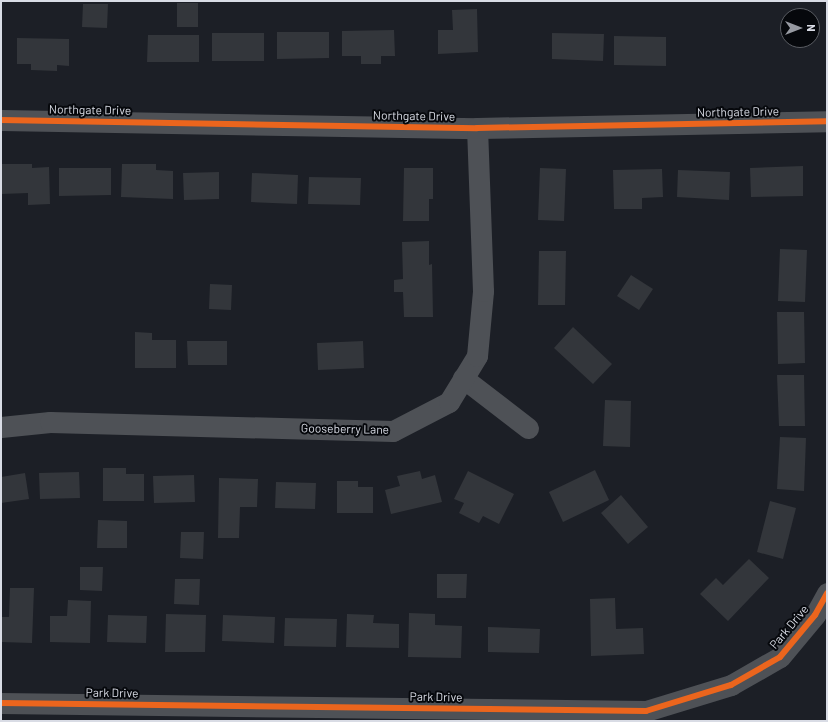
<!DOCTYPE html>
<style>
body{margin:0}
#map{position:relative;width:828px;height:722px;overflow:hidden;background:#1c1f26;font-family:Barlow,sans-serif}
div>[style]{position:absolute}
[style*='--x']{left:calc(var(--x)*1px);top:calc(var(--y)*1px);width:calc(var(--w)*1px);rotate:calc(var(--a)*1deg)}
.building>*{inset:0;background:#33363b}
.street>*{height:21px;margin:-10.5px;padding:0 10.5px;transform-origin:10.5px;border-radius:10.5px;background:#4e5156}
.cycleway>*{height:6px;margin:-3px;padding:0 3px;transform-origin:3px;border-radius:3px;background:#eb651d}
span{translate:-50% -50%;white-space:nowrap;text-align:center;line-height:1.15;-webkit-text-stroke:4px #06080c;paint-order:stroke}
.street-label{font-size:12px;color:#d9dce5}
.frame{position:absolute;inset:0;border:2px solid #d9dce5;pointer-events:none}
.north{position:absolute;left:780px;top:8px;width:40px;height:40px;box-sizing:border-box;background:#06080c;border:1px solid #5a5d63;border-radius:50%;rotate:90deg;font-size:11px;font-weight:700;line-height:16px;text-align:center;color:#d9dce5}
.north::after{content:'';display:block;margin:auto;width:14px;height:18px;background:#979aa2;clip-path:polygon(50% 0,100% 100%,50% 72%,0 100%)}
</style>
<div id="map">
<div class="building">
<i style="clip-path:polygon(177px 3px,198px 3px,198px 27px,177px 27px)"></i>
<i style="clip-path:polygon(83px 4px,108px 4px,107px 28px,82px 27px)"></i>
<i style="clip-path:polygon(477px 9px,478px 52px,438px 54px,438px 30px,453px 30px,452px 10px)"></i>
<i style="clip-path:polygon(394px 30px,395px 56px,381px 56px,381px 64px,361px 64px,361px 56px,342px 56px,342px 31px)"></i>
<i style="clip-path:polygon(277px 32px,329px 32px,329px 58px,277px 59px)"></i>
<i style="clip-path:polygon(212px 33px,264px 33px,264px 61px,212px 61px)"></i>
<i style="clip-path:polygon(552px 33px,604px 34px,603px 61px,552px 59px)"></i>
<i style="clip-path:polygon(148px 35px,199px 35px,199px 62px,147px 62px)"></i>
<i style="clip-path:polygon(614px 36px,666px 37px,666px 66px,614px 65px)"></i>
<i style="clip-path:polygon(17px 38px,69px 39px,69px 66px,57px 65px,57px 71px,31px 70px,31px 64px,17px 64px)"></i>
<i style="clip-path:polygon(1px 164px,32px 164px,32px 168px,49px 167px,50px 204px,28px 205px,28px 193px,1px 194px)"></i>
<i style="clip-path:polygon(122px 164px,156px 164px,156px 170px,173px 171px,173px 199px,121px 197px)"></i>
<i style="clip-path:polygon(803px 166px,803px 196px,751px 197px,750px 168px)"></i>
<i style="clip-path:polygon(59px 168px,111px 168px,111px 195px,59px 196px)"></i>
<i style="clip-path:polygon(404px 168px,433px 168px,433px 199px,429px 199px,429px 221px,403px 221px)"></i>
<i style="clip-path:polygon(540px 168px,566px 169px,564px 221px,538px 220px)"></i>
<i style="clip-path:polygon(662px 169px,663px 197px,642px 198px,642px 209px,614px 209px,613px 170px)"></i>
<i style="clip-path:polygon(678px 170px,730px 172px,729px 200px,677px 197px)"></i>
<i style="clip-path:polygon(219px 172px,219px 199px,184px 200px,183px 173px)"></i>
<i style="clip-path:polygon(252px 173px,298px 175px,297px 204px,251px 202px)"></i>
<i style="clip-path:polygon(309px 177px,361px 178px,360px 205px,308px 204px)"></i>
<i style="clip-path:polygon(429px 241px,429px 265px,432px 264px,433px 317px,404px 317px,403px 292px,394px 292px,394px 280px,403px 279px,402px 242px)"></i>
<i style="clip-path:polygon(780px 249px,807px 250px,805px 302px,778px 301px)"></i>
<i style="clip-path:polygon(539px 251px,566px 251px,565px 305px,538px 305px)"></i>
<i style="clip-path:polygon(631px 275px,653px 289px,639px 310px,617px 296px)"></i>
<i style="clip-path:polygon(210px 284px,232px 285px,231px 310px,209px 309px)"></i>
<i style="clip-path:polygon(777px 312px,804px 312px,805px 363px,778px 364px)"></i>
<i style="clip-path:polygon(573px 327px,612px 364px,593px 384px,554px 348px)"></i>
<i style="clip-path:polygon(135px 332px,152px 333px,152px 340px,176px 340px,176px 368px,135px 368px)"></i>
<i style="clip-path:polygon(187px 341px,227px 341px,227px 365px,188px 365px)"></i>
<i style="clip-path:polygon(363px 341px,364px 368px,318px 370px,317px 343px)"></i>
<i style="clip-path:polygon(777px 375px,804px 375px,805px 426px,779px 426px)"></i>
<i style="clip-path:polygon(605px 400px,631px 401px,630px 447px,603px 446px)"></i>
<i style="clip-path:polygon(780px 437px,806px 438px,804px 491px,777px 489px)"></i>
<i style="clip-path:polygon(103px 468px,126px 468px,126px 474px,144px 474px,144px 501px,103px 501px)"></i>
<i style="clip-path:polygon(595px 470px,609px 500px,563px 522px,549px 492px)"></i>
<i style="clip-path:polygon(420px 471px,422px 479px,435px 475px,442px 502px,391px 514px,385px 490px,400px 486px,397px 476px)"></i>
<i style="clip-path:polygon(468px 471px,514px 494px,499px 524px,483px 516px,479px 523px,459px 513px,464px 503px,454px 499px)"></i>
<i style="clip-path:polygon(79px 472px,80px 498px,40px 499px,39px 473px)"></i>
<i style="clip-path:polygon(25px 473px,29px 499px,1px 503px,1px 477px)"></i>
<i style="clip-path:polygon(194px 475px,195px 502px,154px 503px,153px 476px)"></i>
<i style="clip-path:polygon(219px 478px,258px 479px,257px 507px,240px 507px,239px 538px,218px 538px)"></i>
<i style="clip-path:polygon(337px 481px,358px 481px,358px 487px,373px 487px,373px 513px,337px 513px)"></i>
<i style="clip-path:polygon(276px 482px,316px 483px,315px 509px,275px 508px)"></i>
<i style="clip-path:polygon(621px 495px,648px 527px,628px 544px,601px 513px)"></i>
<i style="clip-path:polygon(770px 501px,796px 508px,783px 559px,757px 552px)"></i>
<i style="clip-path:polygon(98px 520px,127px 521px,127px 548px,97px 548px)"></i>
<i style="clip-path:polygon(181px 532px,204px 532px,203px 559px,180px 558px)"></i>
<i style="clip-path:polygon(749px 559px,769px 578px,728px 621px,700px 594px,716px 578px,723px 585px)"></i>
<i style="clip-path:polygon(80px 567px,103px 567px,102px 591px,80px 590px)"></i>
<i style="clip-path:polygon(437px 574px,467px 574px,466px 598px,437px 598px)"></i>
<i style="clip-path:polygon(175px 579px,200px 579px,199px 605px,174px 604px)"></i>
<i style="clip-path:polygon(10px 588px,34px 588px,32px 643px,1px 642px,1px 617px,9px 617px)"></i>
<i style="clip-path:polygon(615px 598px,616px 629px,643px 628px,644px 654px,591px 656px,590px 599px)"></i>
<i style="clip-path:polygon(68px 600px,91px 601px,90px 643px,50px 642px,50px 616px,67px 616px)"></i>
<i style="clip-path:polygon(409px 613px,435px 614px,435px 625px,462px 626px,461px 658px,408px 657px)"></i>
<i style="clip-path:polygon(166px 614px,206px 615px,205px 652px,165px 652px)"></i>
<i style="clip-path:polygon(347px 614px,374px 615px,373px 623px,399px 624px,399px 648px,346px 647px)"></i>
<i style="clip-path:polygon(108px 615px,147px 616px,146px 643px,107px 642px)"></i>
<i style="clip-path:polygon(223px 615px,275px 617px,274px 643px,222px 641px)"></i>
<i style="clip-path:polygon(285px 618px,337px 619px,336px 647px,284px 646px)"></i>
<i style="clip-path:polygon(488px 627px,540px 629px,539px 653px,488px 652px)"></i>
</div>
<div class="street">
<i style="--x:1;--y:120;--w:476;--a:1"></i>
<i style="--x:477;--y:128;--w:350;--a:-1.1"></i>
<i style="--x:463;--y:378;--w:82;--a:37.6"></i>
<i style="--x:1;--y:427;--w:49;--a:-5.8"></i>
<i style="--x:50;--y:422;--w:343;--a:1.5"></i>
<i style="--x:393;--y:431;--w:63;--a:-27.4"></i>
<i style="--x:449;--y:402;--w:54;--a:-58.7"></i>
<i style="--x:477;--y:356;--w:65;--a:-84.7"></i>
<i style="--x:483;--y:291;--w:163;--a:-92.1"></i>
<i style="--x:1;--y:703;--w:645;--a:0.71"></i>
<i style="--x:646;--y:711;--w:89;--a:-17"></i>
<i style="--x:731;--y:685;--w:56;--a:-29.7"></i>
<i style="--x:780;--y:657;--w:55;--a:-50.2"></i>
<i style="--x:815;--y:615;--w:25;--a:-61"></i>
</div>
<div class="cycleway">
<i style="--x:1;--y:120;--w:476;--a:1"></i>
<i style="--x:477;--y:128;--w:350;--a:-1.1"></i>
<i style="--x:1;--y:703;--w:645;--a:0.71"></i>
<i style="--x:646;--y:711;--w:89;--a:-17"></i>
<i style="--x:731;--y:685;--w:56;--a:-29.7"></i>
<i style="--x:780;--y:657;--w:55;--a:-50.2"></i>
<i style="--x:815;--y:615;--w:25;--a:-61"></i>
</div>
<div class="street-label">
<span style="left:90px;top:110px;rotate:1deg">Northgate Drive</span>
<span style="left:738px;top:112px;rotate:-1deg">Northgate Drive</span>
<span style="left:414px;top:116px;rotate:1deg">Northgate Drive</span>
<span style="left:345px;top:429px;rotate:1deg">Gooseberry Lane</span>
<span style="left:789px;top:627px;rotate:-50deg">Park Drive</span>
<span style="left:112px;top:693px;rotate:1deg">Park Drive</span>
<span style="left:436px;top:697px;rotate:1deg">Park Drive</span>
</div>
<div class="frame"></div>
<div class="north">N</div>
</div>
